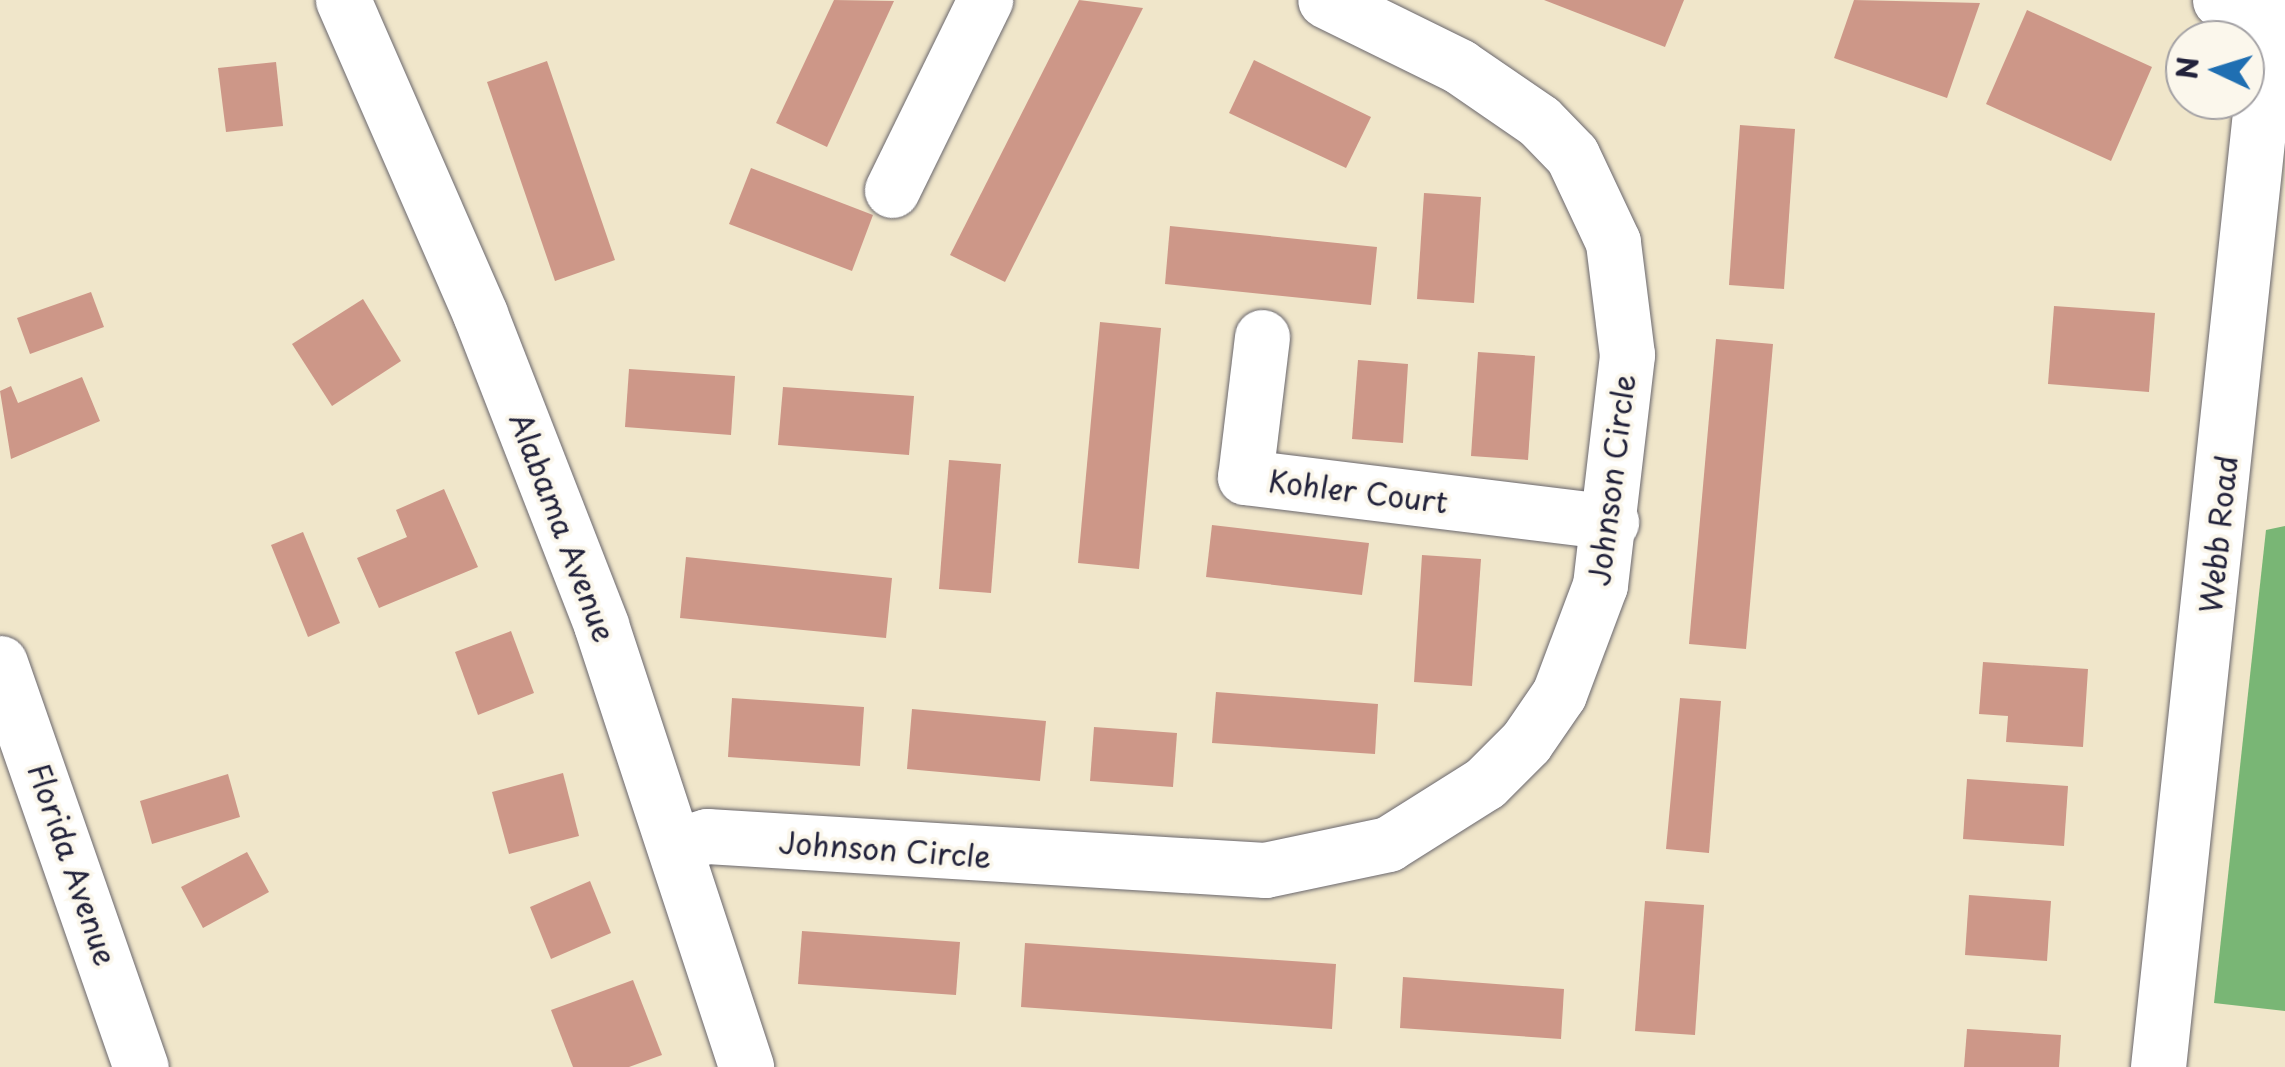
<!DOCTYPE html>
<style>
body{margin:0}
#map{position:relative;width:2285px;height:1067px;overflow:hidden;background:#f0e6ca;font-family:"Playpen Sans",sans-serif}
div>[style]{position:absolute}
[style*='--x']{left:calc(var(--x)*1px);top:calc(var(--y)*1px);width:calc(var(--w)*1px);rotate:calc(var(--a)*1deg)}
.forest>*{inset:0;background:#79b675}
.building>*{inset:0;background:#cd9788}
.roads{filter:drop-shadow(0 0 2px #6a676d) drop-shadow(0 0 2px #6a676d)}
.minor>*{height:55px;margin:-27.5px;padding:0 27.5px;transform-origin:27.5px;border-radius:27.5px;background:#fff}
span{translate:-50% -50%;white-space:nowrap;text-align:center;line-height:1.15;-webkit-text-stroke:8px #fbf7ec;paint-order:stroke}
.street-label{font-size:30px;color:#22223b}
.north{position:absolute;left:2165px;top:20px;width:100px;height:100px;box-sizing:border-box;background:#fbf7ec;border:2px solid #a4a2a5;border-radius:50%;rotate:274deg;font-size:28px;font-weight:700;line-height:40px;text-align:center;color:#22223b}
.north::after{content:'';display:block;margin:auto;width:35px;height:45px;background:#1f6fb2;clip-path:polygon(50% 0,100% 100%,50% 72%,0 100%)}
</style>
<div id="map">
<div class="forest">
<i style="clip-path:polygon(2285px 526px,2285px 1011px,2214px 1003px,2266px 530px)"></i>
</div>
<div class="building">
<i style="clip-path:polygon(834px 0,894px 1px,827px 147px,776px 123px)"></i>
<i style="clip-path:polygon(1079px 0,1143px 8px,1005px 282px,950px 255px)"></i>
<i style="clip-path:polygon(1544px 0,1684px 0,1665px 47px)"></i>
<i style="clip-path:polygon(1854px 0,1980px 3px,1947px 98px,1834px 58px)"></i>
<i style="clip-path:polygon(2027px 10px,2152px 67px,2111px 161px,1986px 104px)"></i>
<i style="clip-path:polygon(1254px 60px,1371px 117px,1346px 168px,1229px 113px)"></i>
<i style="clip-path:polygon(547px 61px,615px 260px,555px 281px,487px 82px)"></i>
<i style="clip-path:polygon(276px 62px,283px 126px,226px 132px,218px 68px)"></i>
<i style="clip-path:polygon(1740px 125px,1795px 129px,1784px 289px,1729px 285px)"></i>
<i style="clip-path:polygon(751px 168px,873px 215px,852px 271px,729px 224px)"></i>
<i style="clip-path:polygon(1424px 193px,1481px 197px,1474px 303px,1417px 299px)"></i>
<i style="clip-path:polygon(1170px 226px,1377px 247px,1371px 305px,1165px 284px)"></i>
<i style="clip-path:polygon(91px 292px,104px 327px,30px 354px,17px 318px)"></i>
<i style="clip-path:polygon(363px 299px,401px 361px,332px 406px,292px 344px)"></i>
<i style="clip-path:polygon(2054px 306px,2155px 313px,2149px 392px,2048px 384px)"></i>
<i style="clip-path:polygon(1100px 322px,1161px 328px,1139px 569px,1078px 563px)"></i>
<i style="clip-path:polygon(1716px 339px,1773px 344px,1746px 649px,1689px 644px)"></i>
<i style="clip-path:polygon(1478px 352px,1535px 356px,1528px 460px,1471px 456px)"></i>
<i style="clip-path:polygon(1358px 360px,1408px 364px,1403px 443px,1352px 439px)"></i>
<i style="clip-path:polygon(629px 369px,735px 376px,731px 435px,625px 427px)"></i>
<i style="clip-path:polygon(82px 377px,100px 421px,11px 459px,0 391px,11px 386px,18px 403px)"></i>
<i style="clip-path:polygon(783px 387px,914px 396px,909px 455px,778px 445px)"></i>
<i style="clip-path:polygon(949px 460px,1001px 464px,991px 593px,939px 589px)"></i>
<i style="clip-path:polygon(444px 489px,478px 567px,379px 608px,357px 558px,407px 537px,396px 510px)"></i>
<i style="clip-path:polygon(1212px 525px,1369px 543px,1362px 595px,1206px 577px)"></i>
<i style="clip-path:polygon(303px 532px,340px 623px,308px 637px,271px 545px)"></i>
<i style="clip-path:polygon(1422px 555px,1481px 559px,1472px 686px,1414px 682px)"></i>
<i style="clip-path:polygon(686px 557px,892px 578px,886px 638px,680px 618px)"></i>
<i style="clip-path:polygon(511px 631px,534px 693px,478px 715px,455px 652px)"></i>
<i style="clip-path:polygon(1983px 662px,2088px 669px,2083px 747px,2006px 742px,2008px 716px,1979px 714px)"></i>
<i style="clip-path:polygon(1216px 692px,1378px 704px,1375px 754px,1212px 743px)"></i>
<i style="clip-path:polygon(732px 698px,864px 707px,860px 766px,728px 757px)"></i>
<i style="clip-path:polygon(1680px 698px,1721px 701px,1709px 853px,1666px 849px)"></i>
<i style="clip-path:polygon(912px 709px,1046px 721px,1040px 781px,907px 769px)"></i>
<i style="clip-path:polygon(1094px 727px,1177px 733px,1173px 787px,1090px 781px)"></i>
<i style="clip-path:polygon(563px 773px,579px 836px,509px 854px,492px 792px)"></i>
<i style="clip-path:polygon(228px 774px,240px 817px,152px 844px,140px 801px)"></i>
<i style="clip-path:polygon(1967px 779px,2068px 786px,2064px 846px,1963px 839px)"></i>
<i style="clip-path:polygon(247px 852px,269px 892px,203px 928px,181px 887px)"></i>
<i style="clip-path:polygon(590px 881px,611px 933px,551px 959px,530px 907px)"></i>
<i style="clip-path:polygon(1969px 895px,2051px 901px,2047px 961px,1965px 955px)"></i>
<i style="clip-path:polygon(1645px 901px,1704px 905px,1695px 1035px,1635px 1031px)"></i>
<i style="clip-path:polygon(802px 931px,960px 942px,956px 995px,798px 984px)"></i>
<i style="clip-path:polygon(1025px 943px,1336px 964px,1332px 1029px,1021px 1007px)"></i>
<i style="clip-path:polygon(1403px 977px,1564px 989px,1561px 1039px,1400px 1028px)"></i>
<i style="clip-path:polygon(633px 980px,662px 1055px,629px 1067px,573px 1067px,551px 1010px)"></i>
<i style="clip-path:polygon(1967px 1029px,2061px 1035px,2059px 1067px,1964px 1067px)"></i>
</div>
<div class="roads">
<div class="minor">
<i style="--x:343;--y:0;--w:343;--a:66.4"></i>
<i style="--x:480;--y:314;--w:334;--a:68.7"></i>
<i style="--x:601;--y:625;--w:465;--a:71.8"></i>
<i style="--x:2220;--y:0;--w:53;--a:19.8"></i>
<i style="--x:892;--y:190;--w:212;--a:-63.9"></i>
<i style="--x:1262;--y:337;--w:141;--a:96.9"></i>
<i style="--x:1245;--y:477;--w:369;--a:7"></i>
<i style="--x:0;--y:663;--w:428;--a:70.8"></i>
<i style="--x:677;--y:845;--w:31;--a:-17"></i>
<i style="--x:707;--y:836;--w:559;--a:3.49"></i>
<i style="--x:1265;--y:870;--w:126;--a:-11.9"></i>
<i style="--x:1388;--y:844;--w:115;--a:-32.2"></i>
<i style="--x:1485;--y:783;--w:58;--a:-45"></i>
<i style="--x:1526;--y:742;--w:58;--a:-55.5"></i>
<i style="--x:1559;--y:694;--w:116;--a:-69.4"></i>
<i style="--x:1600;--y:585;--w:232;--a:-83.3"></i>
<i style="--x:1627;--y:355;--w:114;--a:-97.1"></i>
<i style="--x:1613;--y:242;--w:96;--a:-115.2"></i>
<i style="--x:1572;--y:155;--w:47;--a:-134.1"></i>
<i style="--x:1539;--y:121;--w:97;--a:-145.5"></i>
<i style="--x:1459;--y:66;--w:149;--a:-153.8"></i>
<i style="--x:2158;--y:1067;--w:1073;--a:-83.9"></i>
</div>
</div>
<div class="street-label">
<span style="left:1611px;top:480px;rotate:-83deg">Johnson Circle</span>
<span style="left:1358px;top:491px;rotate:7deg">Kohler Court</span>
<span style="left:563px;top:527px;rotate:69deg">Alabama Avenue</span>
<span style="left:2218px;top:534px;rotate:-84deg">Webb Road</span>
<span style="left:885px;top:849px;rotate:4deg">Johnson Circle</span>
<span style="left:73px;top:864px;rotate:71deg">Florida Avenue</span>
</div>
<div class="north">N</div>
</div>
